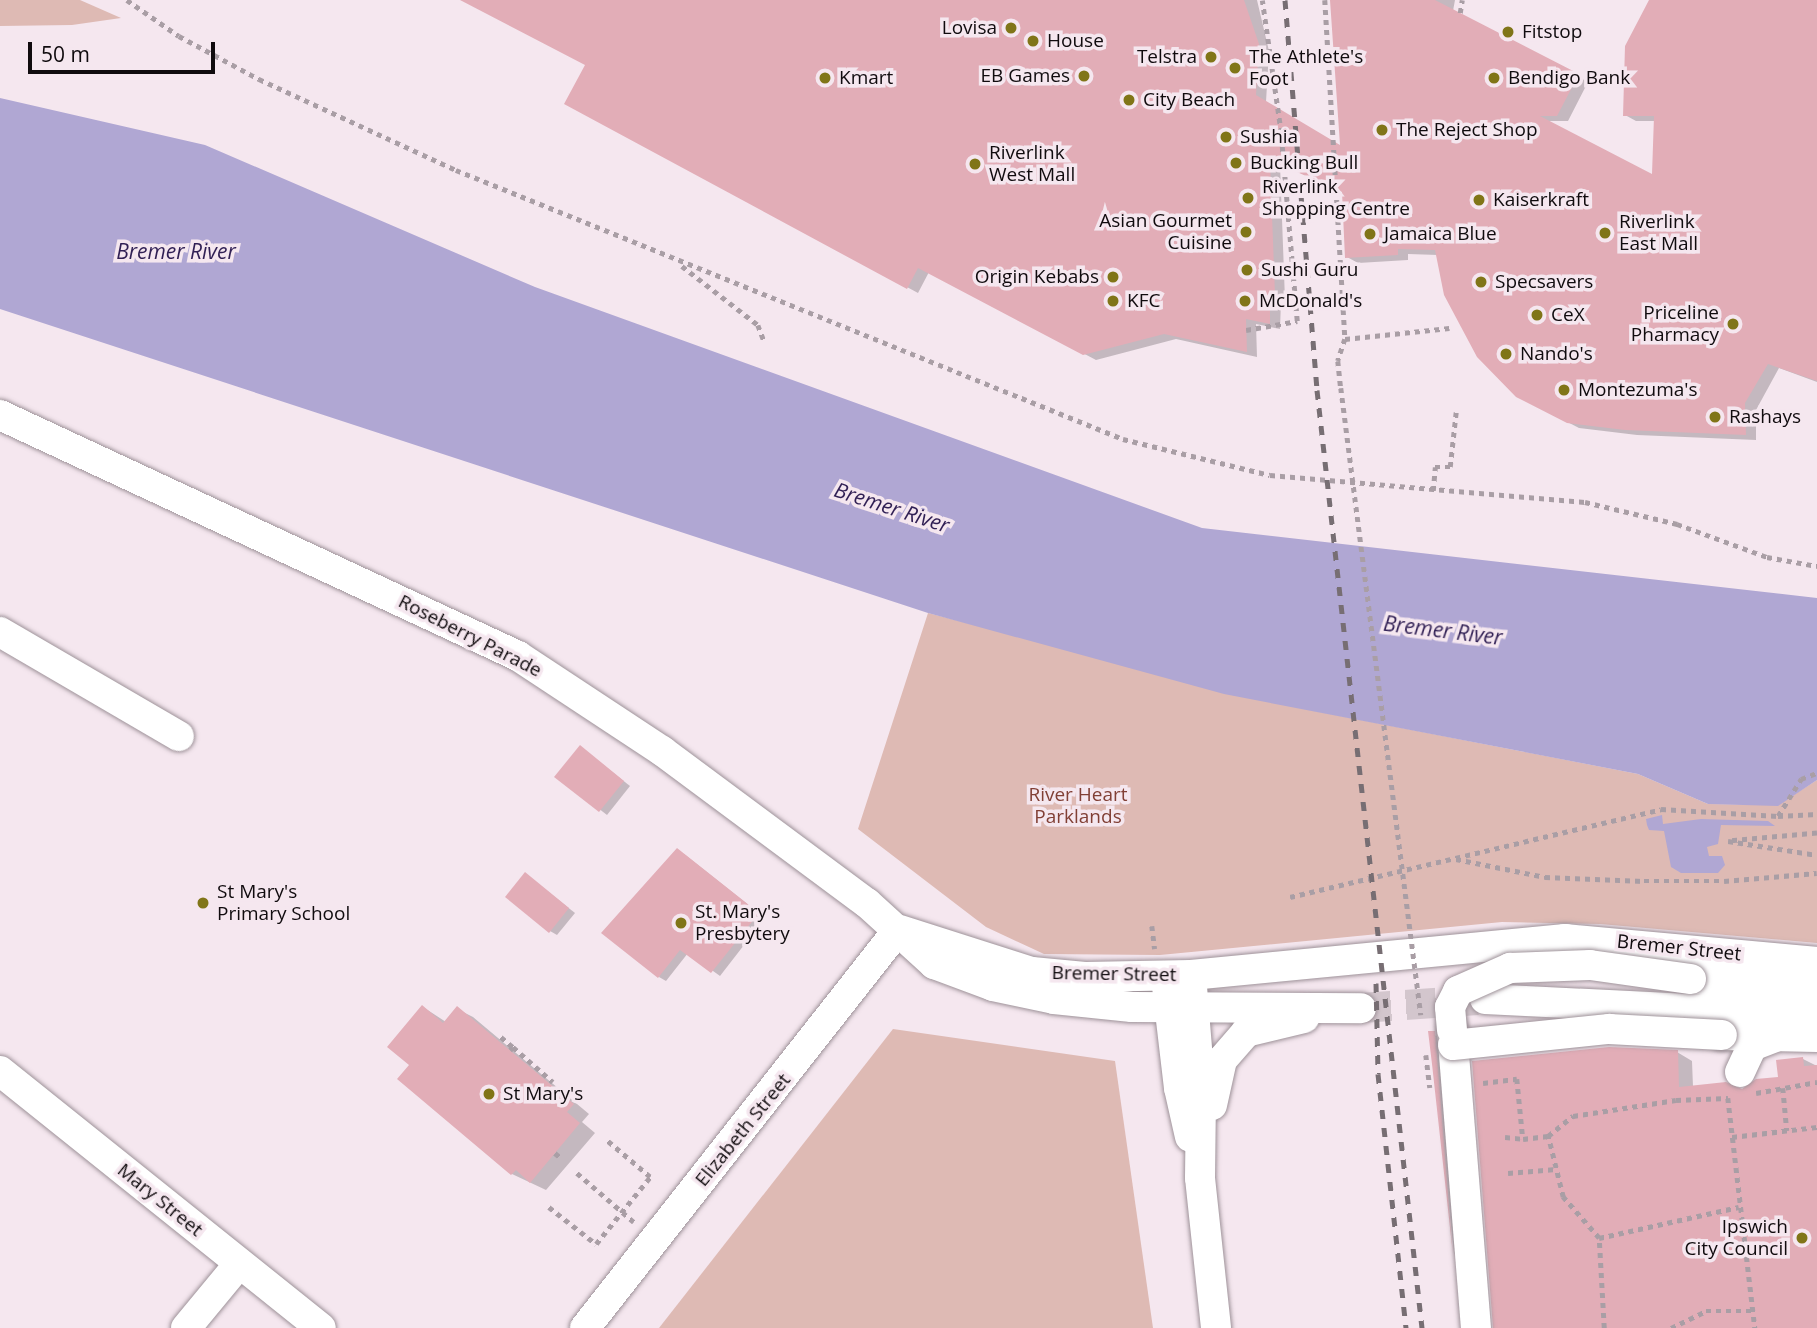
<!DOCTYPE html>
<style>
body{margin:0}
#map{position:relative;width:1817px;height:1328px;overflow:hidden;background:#f5e7ef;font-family:"Open Sans",sans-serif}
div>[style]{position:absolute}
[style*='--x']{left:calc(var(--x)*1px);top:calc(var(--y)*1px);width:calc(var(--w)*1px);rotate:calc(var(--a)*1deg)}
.green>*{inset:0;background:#debab4}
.water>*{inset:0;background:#b0a7d3}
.shadow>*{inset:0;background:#0003}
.building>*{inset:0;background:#e2adb7}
.minor-tunnel>*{height:30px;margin-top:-15px;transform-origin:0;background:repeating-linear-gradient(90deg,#d3c6cd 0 30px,transparent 0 45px)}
.path>*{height:4.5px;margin-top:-2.25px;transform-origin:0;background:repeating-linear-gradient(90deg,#a99ea5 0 5px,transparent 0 10px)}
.roads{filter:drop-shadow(0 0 2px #9e9299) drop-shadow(0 0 2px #9e9299)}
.minor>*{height:30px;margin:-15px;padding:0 15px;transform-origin:15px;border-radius:15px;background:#fff}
.rail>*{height:5px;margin-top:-2.5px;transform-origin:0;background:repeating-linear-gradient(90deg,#776e73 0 9px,transparent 0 18px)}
.path-bridge>*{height:4.5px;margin-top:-2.25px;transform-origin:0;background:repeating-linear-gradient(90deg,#a99ea5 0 5px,transparent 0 10px)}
.bridges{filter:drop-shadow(0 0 2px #9e9299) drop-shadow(0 0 2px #9e9299)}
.minor-bridge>*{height:30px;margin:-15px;padding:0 15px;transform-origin:15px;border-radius:15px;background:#fff}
.dots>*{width:19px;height:19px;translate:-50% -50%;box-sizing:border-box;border:4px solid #f5e7ef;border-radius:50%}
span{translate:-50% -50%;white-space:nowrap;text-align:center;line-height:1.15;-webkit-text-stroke:7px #f5e7ef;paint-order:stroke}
.poi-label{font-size:19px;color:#100b0e}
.right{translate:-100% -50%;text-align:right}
.left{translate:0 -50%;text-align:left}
.street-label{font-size:19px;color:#100b0e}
.park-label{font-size:19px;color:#813f35}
.water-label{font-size:21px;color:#301f54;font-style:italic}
.scale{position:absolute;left:28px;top:42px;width:187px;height:32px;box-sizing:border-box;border:4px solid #100b0e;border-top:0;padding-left:9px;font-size:21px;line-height:24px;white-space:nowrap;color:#100b0e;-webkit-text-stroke:5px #f5e7ef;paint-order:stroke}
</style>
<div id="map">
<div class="green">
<i style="clip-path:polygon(0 0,80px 0,121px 18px,72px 25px,0 26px)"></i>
<i style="clip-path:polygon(928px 613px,1300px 708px,1638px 774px,1708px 804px,1778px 805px,1817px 780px,1817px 943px,1600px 924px,1502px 922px,1160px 955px,1044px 954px,986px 927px,858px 829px)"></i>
<i style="clip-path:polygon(893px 1029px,1115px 1061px,1153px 1328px,659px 1328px)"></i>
</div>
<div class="water">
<i style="clip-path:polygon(0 98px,205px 145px,535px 287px,1202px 528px,1817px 598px,1817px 780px,1778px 806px,1708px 804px,1638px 774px,1224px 694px,928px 613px,0 309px)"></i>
<i style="clip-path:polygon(1662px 815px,1663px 824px,1701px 819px,1768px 821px,1775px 826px,1721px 825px,1718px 844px,1707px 847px,1709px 856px,1722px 856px,1725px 865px,1718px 873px,1681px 873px,1671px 867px,1664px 831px,1649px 830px,1647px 825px,1646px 819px)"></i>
</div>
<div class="shadow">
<i style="clip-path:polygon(463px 0,1257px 0,1269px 51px,1266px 102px,1342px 148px,1332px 0,1455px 0,1453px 11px,1588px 82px,1568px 121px,1547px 121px,1654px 176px,1656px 121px,1636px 121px,1625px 115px,1651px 0,1817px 0,1817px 382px,1779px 368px,1756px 410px,1756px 440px,1637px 435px,1579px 428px,1529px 402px,1438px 255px,1408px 254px,1408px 260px,1358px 263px,1347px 257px,1344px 192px,1280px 164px,1285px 300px,1281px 301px,1280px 329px,1256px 324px,1257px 357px,1176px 339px,1096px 360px,929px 272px,918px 293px,567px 103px,587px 64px)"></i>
<i style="clip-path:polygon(587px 752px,630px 786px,607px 815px,557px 776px)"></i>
<i style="clip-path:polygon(684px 854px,765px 918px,720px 976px,688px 953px,666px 981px,659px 977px)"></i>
<i style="clip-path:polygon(532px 879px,575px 913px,557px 935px,550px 931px)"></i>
<i style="clip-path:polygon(423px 1007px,446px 1022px,457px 1009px,473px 1017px,589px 1114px,582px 1122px,595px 1133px,546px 1190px,512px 1174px,399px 1079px,411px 1065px)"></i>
<i style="clip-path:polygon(1430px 1033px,1450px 1042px,1467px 1262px,1454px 1254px)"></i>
<i style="clip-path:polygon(1677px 1052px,1692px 1061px,1693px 1087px,1741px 1091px,1780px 1079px,1803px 1059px,1817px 1066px,1817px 1328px,1495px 1328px)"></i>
</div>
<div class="building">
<i style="clip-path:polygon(460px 0,1244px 0,1259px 44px,1256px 95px,1340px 145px,1330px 0,1435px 0,1579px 74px,1557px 116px,1540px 116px,1652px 174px,1654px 116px,1623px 116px,1625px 46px,1649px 0,1817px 0,1817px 381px,1768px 364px,1745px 403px,1746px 435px,1625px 430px,1567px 423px,1516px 397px,1477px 357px,1444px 295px,1435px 250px,1398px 249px,1398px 255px,1345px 258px,1342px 192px,1270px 160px,1275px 295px,1270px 296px,1270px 324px,1246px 319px,1247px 352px,1164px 334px,1083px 355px,918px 268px,907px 289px,564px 104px,585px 65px)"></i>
<i style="clip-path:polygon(580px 745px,624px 781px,599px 812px,554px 777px)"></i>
<i style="clip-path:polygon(677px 848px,759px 913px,711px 973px,680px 950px,658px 978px,601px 933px)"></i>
<i style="clip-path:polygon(525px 872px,569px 908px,549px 933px,505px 897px)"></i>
<i style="clip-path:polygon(422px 1005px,443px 1023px,457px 1006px,574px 1104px,567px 1112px,580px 1123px,530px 1183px,516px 1170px,511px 1175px,397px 1079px,409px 1065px,387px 1047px)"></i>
<i style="clip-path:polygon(1428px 1031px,1435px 1031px,1453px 1255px,1432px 1064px)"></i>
<i style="clip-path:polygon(1609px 1047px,1678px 1050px,1679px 1087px,1726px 1082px,1742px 1089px,1756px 1079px,1778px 1077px,1776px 1060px,1803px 1057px,1804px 1066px,1817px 1065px,1817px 1328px,1493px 1328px,1472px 1061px)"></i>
</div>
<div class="minor-tunnel">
<i style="--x:1361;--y:1008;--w:117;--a:-3.9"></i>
</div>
<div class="path">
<i style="--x:127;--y:0;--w:63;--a:34.7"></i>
<i style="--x:179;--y:36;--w:91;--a:28.3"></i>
<i style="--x:259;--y:79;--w:217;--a:24.8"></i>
<i style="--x:456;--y:170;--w:719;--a:21.96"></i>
<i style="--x:1123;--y:439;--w:151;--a:13.8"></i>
<i style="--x:1270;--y:475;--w:316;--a:4.9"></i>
<i style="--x:1585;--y:502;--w:95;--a:13.4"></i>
<i style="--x:1677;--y:524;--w:96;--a:20.1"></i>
<i style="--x:1767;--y:557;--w:51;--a:10.2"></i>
<i style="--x:1325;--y:0;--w:340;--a:86.6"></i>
<i style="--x:1345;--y:339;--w:23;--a:108"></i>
<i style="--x:1338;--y:361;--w:27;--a:84"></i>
<i style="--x:1460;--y:13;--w:13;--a:-81"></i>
<i style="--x:682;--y:266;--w:96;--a:37.8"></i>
<i style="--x:758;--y:325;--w:19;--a:69"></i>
<i style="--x:1246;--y:330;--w:52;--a:-10"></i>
<i style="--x:1297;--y:321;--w:189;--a:-94.9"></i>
<i style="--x:1281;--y:133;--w:134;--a:-98.1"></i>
<i style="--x:1345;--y:339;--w:105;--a:-6"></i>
<i style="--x:1433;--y:491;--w:24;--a:-85"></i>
<i style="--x:1435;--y:467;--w:15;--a:0"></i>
<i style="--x:1450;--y:467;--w:55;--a:-83.8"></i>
<i style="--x:1778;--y:816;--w:44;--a:-58.1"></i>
<i style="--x:1801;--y:779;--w:17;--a:-21"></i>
<i style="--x:1817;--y:833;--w:89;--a:174.9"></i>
<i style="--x:1728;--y:841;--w:90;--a:8.9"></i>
<i style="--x:1456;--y:859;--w:91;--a:11.4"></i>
<i style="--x:1545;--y:877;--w:99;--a:2.3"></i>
<i style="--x:1644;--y:881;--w:80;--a:0"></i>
<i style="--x:1724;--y:881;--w:93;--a:-4.9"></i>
<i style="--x:1290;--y:897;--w:381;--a:-13.3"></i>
<i style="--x:1661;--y:809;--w:117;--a:3.4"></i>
<i style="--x:1778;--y:816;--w:39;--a:-3"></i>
<i style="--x:1152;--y:926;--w:23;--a:83"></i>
<i style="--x:501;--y:1037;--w:16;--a:40"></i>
<i style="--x:510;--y:1050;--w:4;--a:-45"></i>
<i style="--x:513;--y:1047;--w:53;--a:41.2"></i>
<i style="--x:1483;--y:1083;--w:34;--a:-7"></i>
<i style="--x:1517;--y:1079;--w:60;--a:84.3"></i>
<i style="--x:1523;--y:1139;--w:25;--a:-7"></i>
<i style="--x:1783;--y:1088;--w:43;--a:84.7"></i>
<i style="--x:1756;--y:1093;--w:62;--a:-10.2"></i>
<i style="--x:1505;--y:1137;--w:18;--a:6"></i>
<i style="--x:1732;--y:1137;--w:86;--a:-6.7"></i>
<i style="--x:555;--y:1153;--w:6;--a:39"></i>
<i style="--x:577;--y:1173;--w:75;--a:40.7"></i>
<i style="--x:1508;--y:1173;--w:48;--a:-4.8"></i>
<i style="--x:549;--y:1207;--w:60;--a:38.2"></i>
<i style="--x:596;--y:1244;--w:86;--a:-51.1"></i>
<i style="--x:650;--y:1177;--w:59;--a:-139.8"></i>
<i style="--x:1599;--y:1238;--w:143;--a:-12.5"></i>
<i style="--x:1604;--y:1328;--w:90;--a:-93.2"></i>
<i style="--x:1599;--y:1238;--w:55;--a:-131.3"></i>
<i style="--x:1563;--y:1197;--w:63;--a:-103.8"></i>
<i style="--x:1548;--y:1136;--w:32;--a:-39"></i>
<i style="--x:1573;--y:1116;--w:104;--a:-8.8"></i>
<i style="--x:1676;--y:1100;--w:52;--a:-2.2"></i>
<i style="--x:1728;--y:1098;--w:232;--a:83.3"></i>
<i style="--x:1671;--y:1328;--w:39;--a:-26"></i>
<i style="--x:1706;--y:1311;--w:48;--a:0"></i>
</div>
<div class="roads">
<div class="minor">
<i style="--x:0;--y:415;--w:571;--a:24.95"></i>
<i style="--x:518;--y:656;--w:173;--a:33.4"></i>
<i style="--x:662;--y:751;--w:255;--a:36.6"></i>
<i style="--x:867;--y:903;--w:91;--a:42.3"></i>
<i style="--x:934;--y:964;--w:63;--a:20.4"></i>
<i style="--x:993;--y:986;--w:62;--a:12"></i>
<i style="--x:1054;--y:999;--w:78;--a:5.9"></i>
<i style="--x:1132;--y:1007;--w:229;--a:0.3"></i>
<i style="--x:0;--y:632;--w:207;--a:30.2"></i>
<i style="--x:900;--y:930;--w:139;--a:17.7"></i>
<i style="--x:1032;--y:972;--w:53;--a:5.4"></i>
<i style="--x:1085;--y:977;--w:106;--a:-1.1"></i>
<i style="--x:1191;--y:975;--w:376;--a:-5.5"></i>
<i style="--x:1565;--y:939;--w:253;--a:5.2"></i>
<i style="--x:1691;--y:979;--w:126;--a:5"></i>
<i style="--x:1167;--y:986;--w:103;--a:83.3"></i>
<i style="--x:1179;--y:1088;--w:50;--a:77.3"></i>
<i style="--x:1192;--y:987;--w:109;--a:85.3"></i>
<i style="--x:1201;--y:1096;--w:82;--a:90.7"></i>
<i style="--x:1200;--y:1178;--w:151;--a:83.9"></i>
<i style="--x:1485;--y:999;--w:332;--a:2.8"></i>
<i style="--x:1452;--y:1030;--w:299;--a:85.4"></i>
<i style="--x:1722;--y:1035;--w:95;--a:1.2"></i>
<i style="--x:0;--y:1071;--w:411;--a:38.7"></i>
<i style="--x:1740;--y:1072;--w:29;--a:-65"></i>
<i style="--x:1752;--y:1046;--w:25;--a:-21"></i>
<i style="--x:1212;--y:1105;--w:46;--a:-77.5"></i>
<i style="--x:1222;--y:1060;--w:37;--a:-49"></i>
<i style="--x:1246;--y:1032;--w:60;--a:-13.6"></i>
<i style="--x:186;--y:1328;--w:83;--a:-50.4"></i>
<i style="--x:585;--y:1328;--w:506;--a:-51.82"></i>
</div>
</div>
<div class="rail">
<i style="--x:1285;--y:0;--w:391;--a:85.3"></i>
<i style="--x:1317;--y:390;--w:944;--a:83.61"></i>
<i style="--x:1376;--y:983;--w:91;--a:88.7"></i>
<i style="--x:1378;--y:1074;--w:256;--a:83.7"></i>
</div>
<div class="path-bridge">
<i style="--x:1341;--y:388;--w:632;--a:82.73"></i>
<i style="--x:1426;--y:1055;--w:33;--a:83"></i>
</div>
<div class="bridges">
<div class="minor-bridge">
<i style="--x:1452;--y:1030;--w:23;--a:-95"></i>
<i style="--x:1450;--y:1007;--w:18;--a:-63"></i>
<i style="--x:1458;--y:991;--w:57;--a:-23.9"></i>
<i style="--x:1510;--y:968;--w:80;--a:-2.1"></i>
<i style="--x:1590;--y:965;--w:102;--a:7.9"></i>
<i style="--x:1453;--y:1045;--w:157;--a:-5.9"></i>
<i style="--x:1609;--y:1029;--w:113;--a:3"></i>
</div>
</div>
<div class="dots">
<i style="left:1011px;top:28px;background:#807518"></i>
<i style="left:1508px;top:32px;background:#807518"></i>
<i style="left:1033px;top:41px;background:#807518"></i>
<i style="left:1211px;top:57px;background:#807518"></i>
<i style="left:1235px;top:68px;background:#807518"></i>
<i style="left:1084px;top:76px;background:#807518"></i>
<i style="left:825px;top:78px;background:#807518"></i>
<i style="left:1494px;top:78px;background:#807518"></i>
<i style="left:1129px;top:100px;background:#807518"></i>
<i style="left:1382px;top:130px;background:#807518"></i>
<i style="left:1226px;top:137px;background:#807518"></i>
<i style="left:1236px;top:163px;background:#807518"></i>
<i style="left:975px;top:164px;background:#807518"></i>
<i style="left:1248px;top:198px;background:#807518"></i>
<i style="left:1479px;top:200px;background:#807518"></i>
<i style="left:1246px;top:232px;background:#807518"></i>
<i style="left:1605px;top:233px;background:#807518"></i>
<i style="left:1370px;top:234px;background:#807518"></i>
<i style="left:1247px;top:270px;background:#807518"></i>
<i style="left:1113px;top:277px;background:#807518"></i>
<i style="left:1481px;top:282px;background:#807518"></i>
<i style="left:1113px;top:301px;background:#807518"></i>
<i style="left:1245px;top:301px;background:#807518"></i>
<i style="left:1537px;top:315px;background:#807518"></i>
<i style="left:1733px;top:324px;background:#807518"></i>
<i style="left:1506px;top:354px;background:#807518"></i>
<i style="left:1564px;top:390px;background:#807518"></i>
<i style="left:1715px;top:417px;background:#807518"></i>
<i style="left:203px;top:903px;background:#807518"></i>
<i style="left:681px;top:923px;background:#807518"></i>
<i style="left:489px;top:1094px;background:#807518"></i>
<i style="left:1802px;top:1238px;background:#807518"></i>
</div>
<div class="poi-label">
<span class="right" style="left:997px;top:28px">Lovisa</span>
<span class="left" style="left:1522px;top:32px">Fitstop</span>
<span class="left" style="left:1047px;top:41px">House</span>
<span class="right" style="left:1197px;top:57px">Telstra</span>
<span class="left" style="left:1249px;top:68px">The Athlete's<br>Foot</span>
<span class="right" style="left:1070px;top:76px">EB Games</span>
<span class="left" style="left:839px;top:78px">Kmart</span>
<span class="left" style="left:1508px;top:78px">Bendigo Bank</span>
<span class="left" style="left:1143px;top:100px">City Beach</span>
<span class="left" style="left:1396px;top:130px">The Reject Shop</span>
<span class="left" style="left:1240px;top:137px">Sushia</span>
<span class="left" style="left:989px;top:164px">Riverlink<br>West Mall</span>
<span class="left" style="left:1250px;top:163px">Bucking Bull</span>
<span class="left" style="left:1262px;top:198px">Riverlink<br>Shopping Centre</span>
<span class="left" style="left:1493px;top:200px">Kaiserkraft</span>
<span class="right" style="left:1232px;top:232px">Asian Gourmet<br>Cuisine</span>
<span class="left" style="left:1619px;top:233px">Riverlink<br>East Mall</span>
<span class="left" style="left:1384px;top:234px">Jamaica Blue</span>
<span class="left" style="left:1261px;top:270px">Sushi Guru</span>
<span class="right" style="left:1099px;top:277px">Origin Kebabs</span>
<span class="left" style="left:1495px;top:282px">Specsavers</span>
<span class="left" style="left:1127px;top:301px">KFC</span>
<span class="left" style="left:1259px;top:301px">McDonald's</span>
<span class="right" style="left:1719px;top:324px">Priceline<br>Pharmacy</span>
<span class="left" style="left:1551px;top:315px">CeX</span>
<span class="left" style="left:1520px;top:354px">Nando's</span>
<span class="left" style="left:1578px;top:390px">Montezuma's</span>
<span class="left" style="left:1729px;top:417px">Rashays</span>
<span class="left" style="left:217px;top:903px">St Mary's<br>Primary School</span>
<span class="left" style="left:695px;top:923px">St. Mary's<br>Presbytery</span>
<span class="left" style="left:503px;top:1094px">St Mary's</span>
<span class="right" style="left:1788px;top:1238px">Ipswich<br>City Council</span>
</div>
<div class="street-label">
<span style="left:470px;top:636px;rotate:27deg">Roseberry Parade</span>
<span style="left:1679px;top:948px;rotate:6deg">Bremer Street</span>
<span style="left:1114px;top:974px;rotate:1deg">Bremer Street</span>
<span style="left:743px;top:1130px;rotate:-51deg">Elizabeth Street</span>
<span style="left:160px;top:1200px;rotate:39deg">Mary Street</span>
</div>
<div class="park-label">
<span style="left:1078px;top:806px">River Heart<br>Parklands</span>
</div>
<div class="water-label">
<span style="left:176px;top:251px">Bremer River</span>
<span style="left:892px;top:507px;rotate:18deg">Bremer River</span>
<span style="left:1443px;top:630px;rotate:7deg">Bremer River</span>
</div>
<div class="scale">50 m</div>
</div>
